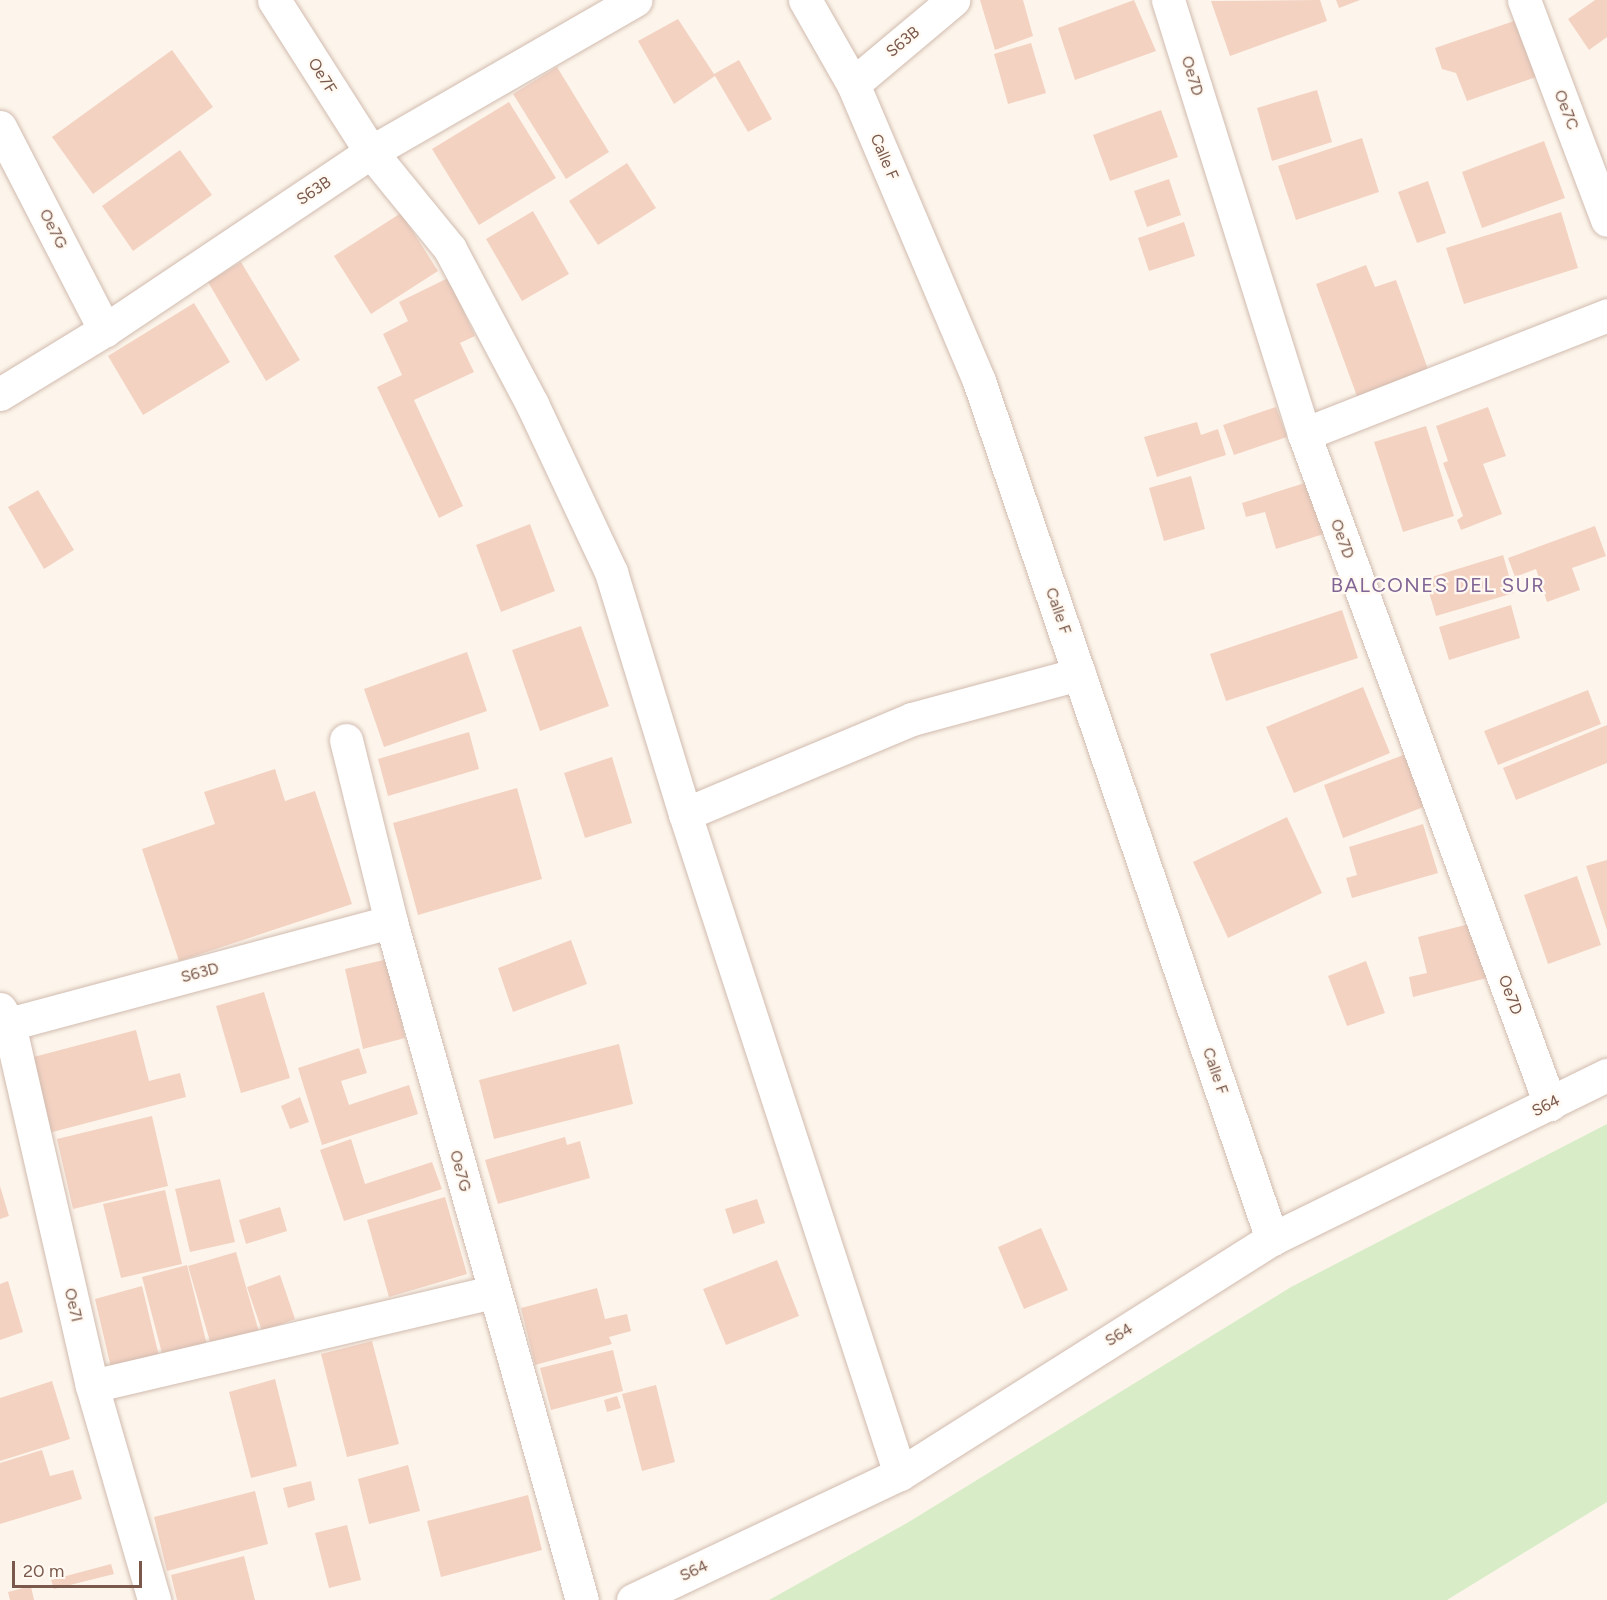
<!DOCTYPE html>
<style>
body{margin:0}
#map{position:relative;width:1607px;height:1600px;overflow:hidden;background:#fdf5eb;font-family:Figtree,sans-serif}
div>[style]{position:absolute}
[style*='--x']{left:calc(var(--x)*1px);top:calc(var(--y)*1px);width:calc(var(--w)*1px);rotate:calc(var(--a)*1deg)}
.green>*{inset:0;background:#d9ecc8}
.building>*{inset:0;background:#f3d2c2}
.roads{filter:drop-shadow(0 0 2px #d1bbaf) drop-shadow(0 0 2px #d1bbaf)}
.street>*{height:33px;margin:-16.5px;padding:0 16.5px;transform-origin:16.5px;border-radius:16.5px;background:#fff}
span{translate:-50% -50%;white-space:nowrap;text-align:center;line-height:1.15;-webkit-text-stroke:4.5px #fff9f2;paint-order:stroke}
.street-label{font-size:16px;color:#7a594c}
.quarter-label{font-size:20px;color:#816595;letter-spacing:1.5px}
.scale{position:absolute;left:12px;top:1561px;width:130px;height:27px;box-sizing:border-box;border:3px solid #7a594c;border-top:0;padding-left:8px;font-size:18px;line-height:21px;white-space:nowrap;color:#7a594c;-webkit-text-stroke:4px #fff9f2;paint-order:stroke}
</style>
<div id="map">
<div class="green">
<i style="clip-path:polygon(1607px 1124px,1607px 1502px,1447px 1600px,769px 1600px,907px 1523px,1291px 1287px)"></i>
</div>
<div class="building">
<i style="clip-path:polygon(980px 0,1023px 0,1033px 36px,995px 50px)"></i>
<i style="clip-path:polygon(1134px 0,1156px 51px,1075px 80px,1058px 28px)"></i>
<i style="clip-path:polygon(1320px 0,1327px 21px,1230px 56px,1211px 1px)"></i>
<i style="clip-path:polygon(1336px 0,1360px 0,1339px 8px)"></i>
<i style="clip-path:polygon(1595px 0,1607px 0,1607px 37px,1589px 50px,1568px 19px)"></i>
<i style="clip-path:polygon(678px 19px,714px 74px,739px 60px,772px 119px,748px 132px,715px 76px,674px 104px,638px 41px)"></i>
<i style="clip-path:polygon(1520px 19px,1539px 76px,1467px 101px,1456px 73px,1442px 69px,1435px 48px)"></i>
<i style="clip-path:polygon(1031px 43px,1046px 93px,1008px 104px,994px 54px)"></i>
<i style="clip-path:polygon(172px 50px,213px 107px,93px 194px,52px 137px)"></i>
<i style="clip-path:polygon(557px 67px,609px 152px,566px 179px,513px 94px)"></i>
<i style="clip-path:polygon(1317px 90px,1332px 142px,1272px 161px,1257px 108px)"></i>
<i style="clip-path:polygon(509px 102px,556px 178px,479px 225px,432px 149px)"></i>
<i style="clip-path:polygon(1161px 110px,1178px 157px,1110px 181px,1093px 135px)"></i>
<i style="clip-path:polygon(1362px 138px,1379px 192px,1296px 220px,1278px 166px)"></i>
<i style="clip-path:polygon(1544px 141px,1565px 198px,1482px 228px,1462px 172px)"></i>
<i style="clip-path:polygon(180px 150px,212px 195px,133px 251px,102px 206px)"></i>
<i style="clip-path:polygon(627px 163px,656px 208px,598px 245px,569px 201px)"></i>
<i style="clip-path:polygon(1169px 179px,1181px 215px,1147px 227px,1134px 191px)"></i>
<i style="clip-path:polygon(1428px 181px,1446px 233px,1417px 243px,1398px 192px)"></i>
<i style="clip-path:polygon(533px 211px,569px 274px,522px 301px,486px 239px)"></i>
<i style="clip-path:polygon(1561px 212px,1578px 268px,1464px 304px,1446px 248px)"></i>
<i style="clip-path:polygon(401px 213px,438px 271px,371px 314px,334px 256px)"></i>
<i style="clip-path:polygon(1184px 222px,1195px 256px,1149px 271px,1138px 238px)"></i>
<i style="clip-path:polygon(241px 262px,300px 360px,266px 381px,208px 282px)"></i>
<i style="clip-path:polygon(1366px 265px,1375px 287px,1396px 280px,1429px 372px,1358px 399px,1316px 284px)"></i>
<i style="clip-path:polygon(448px 278px,475px 336px,460px 343px,474px 372px,414px 400px,463px 506px,439px 518px,377px 387px,402px 375px,383px 334px,408px 321px,399px 302px)"></i>
<i style="clip-path:polygon(194px 303px,230px 362px,143px 415px,108px 356px)"></i>
<i style="clip-path:polygon(1276px 407px,1287px 437px,1234px 455px,1223px 425px)"></i>
<i style="clip-path:polygon(1488px 407px,1506px 456px,1483px 464px,1502px 514px,1461px 530px,1457px 520px,1463px 516px,1443px 463px,1448px 461px,1436px 426px)"></i>
<i style="clip-path:polygon(1197px 422px,1201px 435px,1218px 429px,1226px 455px,1157px 477px,1144px 437px)"></i>
<i style="clip-path:polygon(1426px 426px,1454px 516px,1403px 532px,1374px 442px)"></i>
<i style="clip-path:polygon(1191px 476px,1205px 529px,1164px 541px,1149px 488px)"></i>
<i style="clip-path:polygon(1311px 481px,1327px 533px,1276px 549px,1265px 512px,1246px 517px,1242px 503px)"></i>
<i style="clip-path:polygon(38px 490px,74px 550px,44px 569px,8px 507px)"></i>
<i style="clip-path:polygon(530px 524px,555px 591px,501px 612px,476px 545px)"></i>
<i style="clip-path:polygon(1595px 526px,1606px 556px,1572px 568px,1580px 590px,1547px 602px,1536px 569px,1515px 577px,1508px 558px)"></i>
<i style="clip-path:polygon(1503px 555px,1514px 593px,1436px 616px,1425px 579px)"></i>
<i style="clip-path:polygon(1511px 605px,1520px 638px,1449px 660px,1439px 627px)"></i>
<i style="clip-path:polygon(1342px 610px,1358px 658px,1226px 701px,1210px 654px)"></i>
<i style="clip-path:polygon(581px 626px,609px 706px,540px 731px,512px 650px)"></i>
<i style="clip-path:polygon(467px 652px,487px 711px,384px 747px,364px 689px)"></i>
<i style="clip-path:polygon(1363px 687px,1390px 753px,1294px 793px,1266px 727px)"></i>
<i style="clip-path:polygon(1588px 690px,1601px 724px,1498px 765px,1484px 731px)"></i>
<i style="clip-path:polygon(1607px 725px,1607px 763px,1516px 800px,1503px 768px)"></i>
<i style="clip-path:polygon(469px 732px,479px 769px,388px 796px,378px 759px)"></i>
<i style="clip-path:polygon(1414px 751px,1434px 803px,1343px 838px,1324px 785px)"></i>
<i style="clip-path:polygon(612px 757px,632px 823px,585px 838px,564px 773px)"></i>
<i style="clip-path:polygon(275px 769px,285px 801px,315px 791px,352px 904px,179px 961px,142px 849px,215px 824px,204px 792px)"></i>
<i style="clip-path:polygon(517px 788px,542px 879px,418px 915px,393px 823px)"></i>
<i style="clip-path:polygon(1287px 817px,1322px 893px,1228px 938px,1193px 862px)"></i>
<i style="clip-path:polygon(1423px 824px,1438px 873px,1352px 898px,1346px 878px,1357px 875px,1349px 847px)"></i>
<i style="clip-path:polygon(1607px 860px,1607px 930px,1586px 866px)"></i>
<i style="clip-path:polygon(1577px 876px,1601px 945px,1548px 964px,1524px 895px)"></i>
<i style="clip-path:polygon(1473px 923px,1487px 978px,1413px 997px,1409px 977px,1427px 973px,1418px 937px)"></i>
<i style="clip-path:polygon(571px 940px,587px 984px,513px 1012px,498px 968px)"></i>
<i style="clip-path:polygon(388px 959px,405px 1038px,363px 1049px,345px 969px)"></i>
<i style="clip-path:polygon(1366px 961px,1385px 1013px,1347px 1026px,1328px 976px)"></i>
<i style="clip-path:polygon(264px 992px,290px 1078px,241px 1093px,216px 1006px)"></i>
<i style="clip-path:polygon(136px 1030px,149px 1081px,180px 1073px,186px 1097px,45px 1134px,26px 1059px)"></i>
<i style="clip-path:polygon(619px 1044px,633px 1104px,494px 1139px,479px 1080px)"></i>
<i style="clip-path:polygon(359px 1048px,367px 1073px,341px 1081px,349px 1105px,409px 1085px,418px 1114px,322px 1145px,298px 1068px)"></i>
<i style="clip-path:polygon(300px 1097px,309px 1122px,290px 1129px,281px 1106px)"></i>
<i style="clip-path:polygon(152px 1116px,168px 1186px,73px 1209px,57px 1139px)"></i>
<i style="clip-path:polygon(565px 1137px,567px 1145px,580px 1141px,590px 1178px,498px 1204px,485px 1160px)"></i>
<i style="clip-path:polygon(351px 1139px,365px 1184px,432px 1162px,442px 1189px,344px 1221px,320px 1150px)"></i>
<i style="clip-path:polygon(220px 1179px,235px 1242px,190px 1252px,175px 1189px)"></i>
<i style="clip-path:polygon(0 1186px,9px 1216px,0 1219px)"></i>
<i style="clip-path:polygon(165px 1190px,182px 1264px,121px 1278px,103px 1204px)"></i>
<i style="clip-path:polygon(445px 1197px,467px 1274px,389px 1297px,367px 1220px)"></i>
<i style="clip-path:polygon(757px 1199px,765px 1223px,733px 1234px,725px 1209px)"></i>
<i style="clip-path:polygon(280px 1207px,287px 1231px,246px 1244px,239px 1220px)"></i>
<i style="clip-path:polygon(1041px 1228px,1068px 1290px,1024px 1309px,998px 1247px)"></i>
<i style="clip-path:polygon(236px 1252px,259px 1332px,211px 1345px,188px 1266px)"></i>
<i style="clip-path:polygon(777px 1260px,799px 1316px,726px 1345px,703px 1289px)"></i>
<i style="clip-path:polygon(187px 1265px,208px 1349px,164px 1361px,142px 1277px)"></i>
<i style="clip-path:polygon(280px 1275px,295px 1319px,262px 1331px,247px 1287px)"></i>
<i style="clip-path:polygon(8px 1281px,23px 1332px,0 1340px,0 1284px)"></i>
<i style="clip-path:polygon(142px 1286px,160px 1360px,112px 1372px,95px 1299px)"></i>
<i style="clip-path:polygon(597px 1288px,605px 1319px,627px 1314px,631px 1331px,609px 1337px,612px 1344px,535px 1365px,521px 1308px)"></i>
<i style="clip-path:polygon(372px 1341px,399px 1444px,347px 1457px,321px 1354px)"></i>
<i style="clip-path:polygon(613px 1350px,623px 1391px,551px 1410px,540px 1368px)"></i>
<i style="clip-path:polygon(275px 1379px,297px 1466px,251px 1478px,229px 1392px)"></i>
<i style="clip-path:polygon(52px 1381px,70px 1439px,0 1461px,0 1398px)"></i>
<i style="clip-path:polygon(656px 1385px,675px 1462px,642px 1471px,622px 1394px)"></i>
<i style="clip-path:polygon(617px 1396px,621px 1408px,607px 1412px,604px 1400px)"></i>
<i style="clip-path:polygon(42px 1450px,50px 1476px,73px 1470px,82px 1499px,0 1524px,0 1463px)"></i>
<i style="clip-path:polygon(408px 1465px,420px 1511px,369px 1524px,358px 1479px)"></i>
<i style="clip-path:polygon(311px 1481px,315px 1500px,288px 1508px,283px 1488px)"></i>
<i style="clip-path:polygon(255px 1491px,268px 1544px,167px 1571px,154px 1517px)"></i>
<i style="clip-path:polygon(528px 1495px,542px 1550px,441px 1577px,427px 1521px)"></i>
<i style="clip-path:polygon(347px 1525px,361px 1580px,329px 1588px,315px 1533px)"></i>
<i style="clip-path:polygon(244px 1556px,255px 1600px,177px 1600px,171px 1575px)"></i>
<i style="clip-path:polygon(111px 1564px,114px 1574px,54px 1589px,51px 1580px)"></i>
<i style="clip-path:polygon(31px 1586px,34px 1600px,10px 1600px,8px 1592px)"></i>
</div>
<div class="roads">
<div class="street">
<i style="--x:274;--y:0;--w:180;--a:57.5"></i>
<i style="--x:371;--y:152;--w:125;--a:50.8"></i>
<i style="--x:450;--y:249;--w:175;--a:62.1"></i>
<i style="--x:532;--y:404;--w:186;--a:64.8"></i>
<i style="--x:611;--y:572;--w:253;--a:73"></i>
<i style="--x:685;--y:814;--w:694;--a:71.96"></i>
<i style="--x:805;--y:0;--w:97;--a:60.3"></i>
<i style="--x:853;--y:84;--w:323;--a:67"></i>
<i style="--x:979;--y:381;--w:907;--a:71.15"></i>
<i style="--x:1168;--y:0;--w:455;--a:72.6"></i>
<i style="--x:1304;--y:434;--w:714;--a:69.84"></i>
<i style="--x:1524;--y:0;--w:235;--a:69.3"></i>
<i style="--x:853;--y:84;--w:131;--a:-40"></i>
<i style="--x:0;--y:127;--w:229;--a:62.7"></i>
<i style="--x:0;--y:394;--w:123;--a:-31.4"></i>
<i style="--x:105;--y:330;--w:320;--a:-33.8"></i>
<i style="--x:371;--y:152;--w:305;--a:-29.9"></i>
<i style="--x:1304;--y:434;--w:326;--a:-21.4"></i>
<i style="--x:346;--y:740;--w:187;--a:76.1"></i>
<i style="--x:391;--y:922;--w:704;--a:74.27"></i>
<i style="--x:685;--y:814;--w:246;--a:-22.7"></i>
<i style="--x:912;--y:719;--w:173;--a:-15.1"></i>
<i style="--x:0;--y:1009;--w:17;--a:59"></i>
<i style="--x:9;--y:1024;--w:371;--a:77.1"></i>
<i style="--x:92;--y:1386;--w:223;--a:73.8"></i>
<i style="--x:9;--y:1024;--w:395;--a:-15"></i>
<i style="--x:92;--y:1386;--w:413;--a:-13.2"></i>
<i style="--x:633;--y:1600;--w:295;--a:-25.3"></i>
<i style="--x:900;--y:1474;--w:440;--a:-32.3"></i>
<i style="--x:1272;--y:1239;--w:373;--a:-26.1"></i>
</div>
</div>
<div class="street-label">
<span style="left:903px;top:42px;rotate:-40deg">S63B</span>
<span style="left:322px;top:76px;rotate:58deg">Oe7F</span>
<span style="left:1192px;top:76px;rotate:73deg">Oe7D</span>
<span style="left:1566px;top:110px;rotate:69deg">Oe7C</span>
<span style="left:884px;top:157px;rotate:67deg">Calle F</span>
<span style="left:314px;top:191px;rotate:-34deg">S63B</span>
<span style="left:53px;top:229px;rotate:63deg">Oe7G</span>
<span style="left:1342px;top:539px;rotate:70deg">Oe7D</span>
<span style="left:1058px;top:611px;rotate:71deg">Calle F</span>
<span style="left:200px;top:973px;rotate:-15deg">S63D</span>
<span style="left:1510px;top:995px;rotate:70deg">Oe7D</span>
<span style="left:1215px;top:1071px;rotate:71deg">Calle F</span>
<span style="left:1546px;top:1106px;rotate:-26deg">S64</span>
<span style="left:460px;top:1171px;rotate:75deg">Oe7G</span>
<span style="left:73px;top:1305px;rotate:77deg">Oe7I</span>
<span style="left:1119px;top:1335px;rotate:-32deg">S64</span>
<span style="left:694px;top:1571px;rotate:-25deg">S64</span>
</div>
<div class="quarter-label">
<span style="left:1438px;top:585px">BALCONES DEL SUR</span>
</div>
<div class="scale">20 m</div>
</div>
